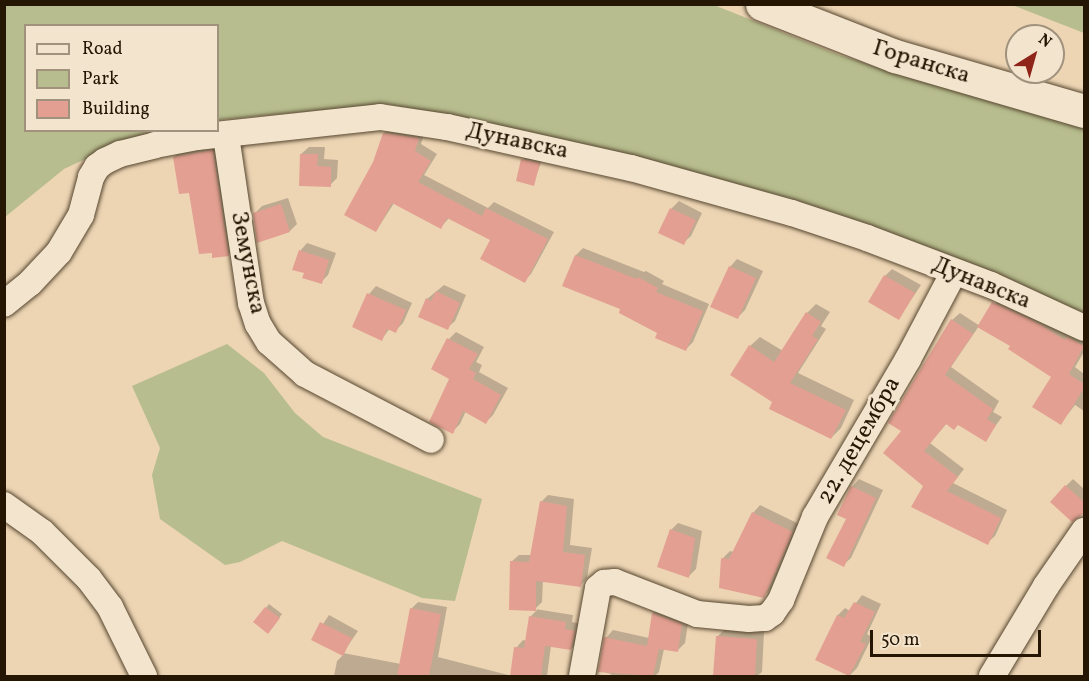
<!DOCTYPE html>
<meta charset="utf-8">
<style>
body{margin:0}
#map{position:relative;width:1089px;height:681px;overflow:hidden;background:#edd5b4;font-family:Vollkorn,serif}
div>[style]{position:absolute}
[style*='--x']{left:calc(var(--x)*1px);top:calc(var(--y)*1px);width:calc(var(--w)*1px);rotate:calc(var(--a)*1deg)}
.green>*{inset:0;background:#b7bd8e}
.shadow>*{inset:0;background:#0003}
.building>*{inset:0;background:#e3a092}
.roads{filter:drop-shadow(0 0 2px #56462f) drop-shadow(0 0 2px #56462f)}
.street>*{height:26px;margin:-13px;padding:0 13px;transform-origin:13px;border-radius:13px;background:#f3e4ce}
.secondary>*{height:33px;margin:-16.5px;padding:0 16.5px;transform-origin:16.5px;border-radius:16.5px;background:#f3e4ce}
span{translate:-50% -50%;white-space:nowrap;text-align:center;line-height:1.15;-webkit-text-stroke:6px #f3e4ce;paint-order:stroke}
.street-label{font-size:24px;color:#241603}
.frame{position:absolute;inset:0;border:6px solid #241603;pointer-events:none}
.legend{position:absolute;left:24px;top:24px;width:195px;height:108px;box-sizing:border-box;background:#f3e4ce;border:2px solid #a0927d;margin:0;padding:8px 10px;list-style:none;font-size:18px;color:#241603}
.legend li{display:flex;align-items:center;gap:12px;height:30px}
.legend b{width:30px;border:2px solid #a0927d}
.north{position:absolute;left:1005px;top:24px;width:60px;height:60px;box-sizing:border-box;background:#f3e4ce;border:2px solid #a0927d;border-radius:50%;rotate:37deg;font-size:16px;font-weight:700;line-height:24px;text-align:center;color:#241603}
.north::after{content:'';display:block;margin:auto;width:21px;height:27px;background:#8f2418;clip-path:polygon(50% 0,100% 100%,50% 72%,0 100%)}
.scale{position:absolute;left:870px;top:630px;width:171px;height:27px;box-sizing:border-box;border:3px solid #241603;border-top:0;padding-left:8px;font-size:18px;line-height:21px;white-space:nowrap;color:#241603;-webkit-text-stroke:4px #f3e4ce;paint-order:stroke}
</style>
<div id="map">
<div class="green">
<i style="clip-path:polygon(5px 5px,714px 5px,839px 55px,992px 102px,1084px 125px,1084px 319px,471px 121px,386px 104px,218px 120px,218px 26px,26px 26px,26px 130px,174px 131px,117px 144px,64px 169px,5px 217px)"></i>
<i style="clip-path:polygon(1012px 5px,1084px 5px,1084px 33px)"></i>
<i style="clip-path:polygon(227px 344px,264px 373px,295px 413px,323px 437px,482px 499px,455px 601px,422px 598px,282px 541px,240px 562px,225px 565px,160px 519px,152px 475px,160px 448px,132px 386px)"></i>
</div>
<div class="shadow">
<i style="clip-path:polygon(392px 126px,425px 131px,421px 144px,437px 154px,424px 175px,488px 208px,494px 202px,554px 232px,531px 274px,524px 281px,492px 240px,449px 218px,441px 227px,394px 203px,376px 231px,374px 162px,384px 133px)"></i>
<i style="clip-path:polygon(220px 144px,235px 247px,228px 255px,174px 157px,182px 150px)"></i>
<i style="clip-path:polygon(309px 147px,325px 147px,324px 159px,338px 160px,337px 178px,330px 185px,301px 154px)"></i>
<i style="clip-path:polygon(526px 156px,542px 160px,533px 184px,523px 160px)"></i>
<i style="clip-path:polygon(288px 198px,297px 224px,290px 231px,254px 214px,262px 206px)"></i>
<i style="clip-path:polygon(679px 201px,702px 213px,691px 236px,683px 243px,660px 232px,672px 208px)"></i>
<i style="clip-path:polygon(307px 243px,336px 253px,328px 275px,321px 282px,306px 273px,300px 251px)"></i>
<i style="clip-path:polygon(583px 248px,644px 272px,646px 271px,664px 281px,662px 284px,709px 304px,693px 342px,686px 349px,623px 308px,564px 286px,576px 255px)"></i>
<i style="clip-path:polygon(737px 259px,763px 271px,745px 310px,738px 317px,730px 267px)"></i>
<i style="clip-path:polygon(892px 269px,921px 285px,899px 318px,885px 276px)"></i>
<i style="clip-path:polygon(444px 285px,466px 295px,455px 321px,447px 328px,427px 299px)"></i>
<i style="clip-path:polygon(376px 286px,412px 303px,403px 323px,395px 331px,390px 328px,382px 339px,354px 327px,369px 294px)"></i>
<i style="clip-path:polygon(1000px 297px,1084px 337px,1084px 352px,1075px 367px,1084px 374px,1084px 411px,1075px 405px,1061px 423px,1053px 377px,1012px 346px,979px 326px,951px 367px,999px 401px,993px 412px,1002px 417px,985px 440px,958px 423px,947px 423px,930px 443px,964px 469px,953px 483px,1007px 510px,995px 536px,987px 543px,925px 485px,903px 431px,952px 320px,960px 313px,980px 326px)"></i>
<i style="clip-path:polygon(816px 304px,830px 312px,821px 326px,826px 329px,798px 373px,854px 400px,841px 428px,831px 438px,774px 401px,750px 346px,760px 337px,783px 351px,807px 313px)"></i>
<i style="clip-path:polygon(456px 332px,484px 347px,476px 362px,482px 365px,479px 372px,508px 388px,493px 415px,486px 422px,466px 411px,460px 424px,452px 432px,449px 339px)"></i>
<i style="clip-path:polygon(859px 479px,883px 490px,851px 558px,843px 565px,852px 487px)"></i>
<i style="clip-path:polygon(1073px 479px,1084px 489px,1084px 509px,1072px 520px,1066px 486px)"></i>
<i style="clip-path:polygon(548px 495px,574px 499px,570px 545px,592px 548px,587px 578px,580px 586px,543px 580px,542px 602px,535px 609px,573px 615px,572px 622px,581px 624px,578px 641px,571px 649px,551px 646px,547px 676px,334px 676px,337px 661px,343px 655px,313px 639px,329px 615px,358px 631px,343px 653px,401px 664px,411px 609px,418px 602px,447px 607px,438px 657px,512px 676px,516px 648px,523px 640px,527px 641px,530px 617px,538px 609px,510px 609px,511px 562px,519px 555px,532px 555px,541px 502px)"></i>
<i style="clip-path:polygon(760px 505px,799px 524px,771px 589px,764px 596px,721px 586px,723px 558px,730px 551px,734px 552px,753px 513px)"></i>
<i style="clip-path:polygon(678px 523px,702px 531px,696px 569px,689px 576px,671px 530px)"></i>
<i style="clip-path:polygon(862px 595px,881px 604px,867px 634px,872px 637px,857px 668px,850px 675px,817px 659px,838px 615px,845px 608px,850px 611px)"></i>
<i style="clip-path:polygon(269px 604px,282px 614px,272px 628px,255px 622px)"></i>
<i style="clip-path:polygon(660px 606px,689px 617px,685px 643px,677px 651px,664px 649px,659px 672px,655px 676px,610px 676px,611px 674px,600px 671px,606px 638px,613px 630px,649px 638px,653px 613px)"></i>
<i style="clip-path:polygon(725px 629px,764px 632px,762px 672px,757px 676px,715px 676px,717px 637px)"></i>
</div>
<div class="building">
<i style="clip-path:polygon(383px 133px,419px 138px,415px 151px,431px 161px,418px 182px,482px 216px,486px 208px,548px 239px,525px 283px,480px 259px,490px 240px,447px 218px,441px 229px,392px 203px,376px 232px,344px 215px,373px 162px)"></i>
<i style="clip-path:polygon(213px 150px,229px 256px,212px 258px,212px 253px,199px 254px,189px 193px,179px 194px,173px 157px)"></i>
<i style="clip-path:polygon(300px 154px,318px 154px,317px 166px,331px 167px,331px 187px,299px 186px)"></i>
<i style="clip-path:polygon(521px 159px,540px 163px,534px 186px,516px 181px)"></i>
<i style="clip-path:polygon(281px 204px,290px 232px,257px 243px,253px 213px)"></i>
<i style="clip-path:polygon(670px 208px,696px 220px,684px 245px,658px 233px)"></i>
<i style="clip-path:polygon(299px 250px,329px 260px,322px 284px,302px 278px,304px 273px,292px 270px)"></i>
<i style="clip-path:polygon(575px 255px,637px 279px,638px 277px,658px 288px,656px 292px,703px 311px,686px 351px,655px 338px,657px 333px,619px 313px,620px 309px,562px 286px)"></i>
<i style="clip-path:polygon(729px 266px,756px 278px,738px 319px,710px 307px)"></i>
<i style="clip-path:polygon(884px 275px,915px 293px,899px 320px,868px 302px)"></i>
<i style="clip-path:polygon(436px 291px,460px 303px,448px 330px,418px 317px,426px 298px,431px 301px)"></i>
<i style="clip-path:polygon(367px 293px,406px 310px,396px 333px,387px 329px,382px 341px,352px 327px)"></i>
<i style="clip-path:polygon(992px 302px,1034px 321px,1065px 340px,1067px 337px,1084px 346px,1069px 374px,1084px 384px,1084px 388px,1061px 425px,1032px 407px,1051px 377px,1008px 349px,1010px 346px,977px 327px)"></i>
<i style="clip-path:polygon(806px 312px,821px 322px,812px 336px,818px 339px,790px 383px,846px 410px,831px 439px,769px 409px,772px 402px,730px 375px,749px 345px,774px 362px)"></i>
<i style="clip-path:polygon(951px 319px,973px 334px,945px 375px,993px 409px,987px 419px,996px 425px,986px 442px,958px 425px,954px 430px,946px 424px,924px 451px,958px 477px,947px 491px,1001px 518px,988px 545px,911px 507px,923px 486px,883px 453px,901px 431px,888px 423px)"></i>
<i style="clip-path:polygon(447px 338px,478px 354px,469px 369px,476px 373px,473px 379px,501px 395px,486px 424px,463px 411px,453px 434px,429px 422px,449px 379px,431px 369px)"></i>
<i style="clip-path:polygon(1065px 485px,1084px 502px,1084px 513px,1072px 522px,1050px 502px)"></i>
<i style="clip-path:polygon(851px 486px,876px 498px,844px 567px,826px 558px,846px 519px,837px 515px)"></i>
<i style="clip-path:polygon(540px 501px,567px 506px,563px 552px,585px 555px,581px 587px,536px 581px,536px 611px,509px 610px,510px 561px,529px 562px)"></i>
<i style="clip-path:polygon(752px 512px,793px 532px,764px 598px,719px 588px,721px 558px,729px 559px)"></i>
<i style="clip-path:polygon(670px 529px,695px 538px,689px 578px,657px 567px)"></i>
<i style="clip-path:polygon(854px 602px,875px 612px,860px 642px,866px 644px,849px 676px,815px 660px,837px 615px,844px 618px)"></i>
<i style="clip-path:polygon(265px 607px,280px 618px,268px 634px,253px 622px)"></i>
<i style="clip-path:polygon(410px 608px,441px 614px,429px 676px,397px 676px)"></i>
<i style="clip-path:polygon(652px 613px,682px 624px,678px 652px,659px 649px,653px 676px,598px 672px,604px 637px,647px 646px)"></i>
<i style="clip-path:polygon(529px 616px,566px 622px,565px 629px,575px 631px,571px 650px,545px 646px,541px 676px,510px 676px,514px 647px,524px 648px)"></i>
<i style="clip-path:polygon(320px 622px,352px 638px,343px 656px,311px 640px)"></i>
<i style="clip-path:polygon(716px 636px,757px 639px,755px 676px,713px 676px)"></i>
</div>
<div class="roads">
<div class="street">
<i style="--x:226;--y:136;--w:169;--a:81.5"></i>
<i style="--x:251;--y:303;--w:22;--a:72"></i>
<i style="--x:258;--y:324;--w:21;--a:59"></i>
<i style="--x:269;--y:342;--w:48;--a:41.6"></i>
<i style="--x:305;--y:374;--w:142;--a:27.6"></i>
<i style="--x:4;--y:304;--w:33;--a:-39"></i>
<i style="--x:30;--y:283;--w:42;--a:-46.9"></i>
<i style="--x:59;--y:252;--w:43;--a:-59.3"></i>
<i style="--x:81;--y:215;--w:39;--a:-75"></i>
<i style="--x:91;--y:177;--w:12;--a:-59"></i>
<i style="--x:97;--y:167;--w:10;--a:-37"></i>
<i style="--x:105;--y:161;--w:17;--a:-25"></i>
<i style="--x:120;--y:154;--w:36;--a:-14"></i>
<i style="--x:155;--y:145;--w:43;--a:-10.8"></i>
<i style="--x:197;--y:137;--w:184;--a:-6.2"></i>
<i style="--x:380;--y:117;--w:68;--a:8.5"></i>
<i style="--x:447;--y:127;--w:189;--a:12.6"></i>
<i style="--x:631;--y:168;--w:167;--a:15.6"></i>
<i style="--x:792;--y:213;--w:79;--a:18.4"></i>
<i style="--x:867;--y:238;--w:133;--a:20.8"></i>
<i style="--x:991;--y:285;--w:102;--a:24.8"></i>
<i style="--x:4;--y:505;--w:47;--a:35.4"></i>
<i style="--x:42;--y:532;--w:66;--a:45"></i>
<i style="--x:89;--y:579;--w:35;--a:53"></i>
<i style="--x:110;--y:607;--w:77;--a:63.8"></i>
<i style="--x:582;--y:676;--w:89;--a:-79.7"></i>
<i style="--x:598;--y:588;--w:8;--a:-40"></i>
<i style="--x:604;--y:583;--w:11;--a:-5"></i>
<i style="--x:615;--y:582;--w:88;--a:21.3"></i>
<i style="--x:697;--y:614;--w:52;--a:5.5"></i>
<i style="--x:749;--y:619;--w:16;--a:-4"></i>
<i style="--x:765;--y:618;--w:9;--a:-36"></i>
<i style="--x:772;--y:613;--w:16;--a:-55"></i>
<i style="--x:781;--y:600;--w:90;--a:-67.7"></i>
<i style="--x:815;--y:517;--w:183;--a:-59.5"></i>
<i style="--x:908;--y:359;--w:98;--a:-62.1"></i>
<i style="--x:992;--y:676;--w:105;--a:-59"></i>
<i style="--x:1046;--y:586;--w:67;--a:-55.4"></i>
</div>
<div class="secondary">
<i style="--x:762;--y:4;--w:143;--a:21.4"></i>
<i style="--x:895;--y:56;--w:197;--a:16.2"></i>
</div>
</div>
<div class="street-label">
<span style="left:921px;top:63px;rotate:17deg">Горанска</span>
<span style="left:517px;top:142px;rotate:12deg">Дунавска</span>
<span style="left:247px;top:263px;rotate:79deg">Земунска</span>
<span style="left:981px;top:284px;rotate:22deg">Дунавска</span>
<span style="left:860px;top:441px;rotate:-60deg">22. децембра</span>
</div>
<div class="frame"></div>
<ul class="legend">
<li><b style="height:8px;background:#f3e4ce"></b>Road</li>
<li><b style="height:16px;background:#b7bd8e"></b>Park</li>
<li><b style="height:16px;background:#e3a092"></b>Building</li>
</ul>
<div class="north">N</div>
<div class="scale">50 m</div>
</div>
